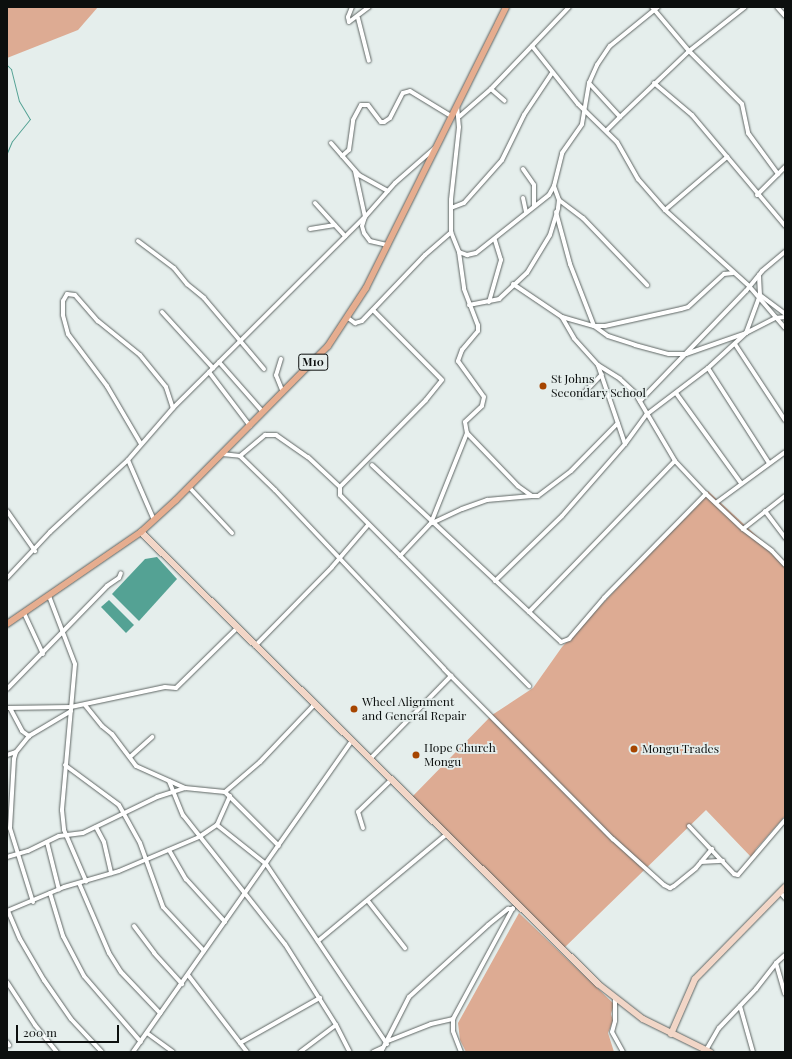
<!DOCTYPE html>
<style>
body{margin:0}
#map{position:relative;width:792px;height:1059px;overflow:hidden;background:#e5eeec;font-family:"Playfair Display",serif}
div>[style]{position:absolute}
[style*='--x']{left:calc(var(--x)*1px);top:calc(var(--y)*1px);width:calc(var(--w)*1px);rotate:calc(var(--a)*1deg)}
.green>*{inset:0;background:#ddab93}
.water>*{inset:0;background:#54a294}
.stream>*{height:1px;margin:-0.5px;padding:0 0.5px;transform-origin:0.5px;border-radius:0.5px;background:#54a294}
.roads{filter:drop-shadow(0 0 1px #5f6664) drop-shadow(0 0 1px #5f6664)}
.minor>*{height:4px;margin:-2px;padding:0 2px;transform-origin:2px;border-radius:2px;background:#fff}
.secondary>*{height:6px;margin:-3px;padding:0 3px;transform-origin:3px;border-radius:3px;background:#f2d6c7}
.primary>*{height:6px;margin:-3px;padding:0 3px;transform-origin:3px;border-radius:3px;background:#e6ad8f}
.dots>*{width:11px;height:11px;translate:-50% -50%;box-sizing:border-box;border:2px solid #e5eeec;border-radius:50%}
span{translate:-50% -50%;white-space:nowrap;text-align:center;line-height:1.15;-webkit-text-stroke:3.5px #e5eeec;paint-order:stroke}
.shield-label span{padding:1px 3px;background:#e5eeec;border:1px solid;border-radius:3px;-webkit-text-stroke-width:0}
.shield-label{font-size:11px;color:#0c0f0e;font-weight:700}
.poi-label{font-size:12px;color:#0c0f0e}
.left{translate:0 -50%;text-align:left}
.frame{position:absolute;inset:0;border:8px solid #0c0f0e;pointer-events:none}
.scale{position:absolute;left:16px;top:1025px;width:103px;height:18px;box-sizing:border-box;border:2px solid #0c0f0e;border-top:0;padding-left:5px;font-size:12px;line-height:14px;white-space:nowrap;color:#0c0f0e;-webkit-text-stroke:3px #e5eeec;paint-order:stroke}
</style>
<div id="map">
<div class="green">
<i style="clip-path:polygon(7px 7px,98px 7px,78px 30px,7px 58px)"></i>
<i style="clip-path:polygon(708px 491px,785px 562px,785px 816px,756px 849px,752px 858px,706px 810px,563px 949px,411px 798px,492px 715px,533px 688px,562px 647px)"></i>
<i style="clip-path:polygon(519px 913px,614px 1004px,611px 1014px,613px 1021px,608px 1033px,614px 1052px,466px 1052px,460px 1040px,458px 1023px)"></i>
</div>
<div class="water">
<i style="clip-path:polygon(157px 557px,177px 579px,139px 621px,112px 594px,145px 559px)"></i>
<i style="clip-path:polygon(109px 600px,134px 625px,126px 633px,101px 607px)"></i>
</div>
<div class="stream">
<i style="--x:7;--y:65;--w:6;--a:45"></i>
<i style="--x:11;--y:69;--w:33;--a:76"></i>
<i style="--x:19;--y:101;--w:21;--a:59"></i>
<i style="--x:30;--y:119;--w:28;--a:129"></i>
<i style="--x:12;--y:141;--w:13;--a:113"></i>
</div>
<div class="roads">
<div class="minor">
<i style="--x:352;--y:7;--w:11;--a:112"></i>
<i style="--x:348;--y:17;--w:5;--a:79"></i>
<i style="--x:349;--y:22;--w:25;--a:-37"></i>
<i style="--x:652;--y:7;--w:57;--a:49.9"></i>
<i style="--x:689;--y:51;--w:75;--a:45"></i>
<i style="--x:742;--y:104;--w:30;--a:78"></i>
<i style="--x:748;--y:133;--w:51;--a:53.8"></i>
<i style="--x:777;--y:7;--w:12;--a:48"></i>
<i style="--x:358;--y:18;--w:44;--a:75.7"></i>
<i style="--x:532;--y:46;--w:74;--a:51.6"></i>
<i style="--x:578;--y:104;--w:54;--a:44.3"></i>
<i style="--x:617;--y:142;--w:43;--a:60.4"></i>
<i style="--x:638;--y:179;--w:41;--a:48.9"></i>
<i style="--x:665;--y:210;--w:113;--a:42.1"></i>
<i style="--x:749;--y:286;--w:55;--a:49.4"></i>
<i style="--x:589;--y:83;--w:46;--a:47.6"></i>
<i style="--x:620;--y:117;--w:95;--a:-43.7"></i>
<i style="--x:689;--y:51;--w:71;--a:-38.2"></i>
<i style="--x:654;--y:83;--w:50;--a:40.1"></i>
<i style="--x:692;--y:115;--w:145;--a:50"></i>
<i style="--x:491;--y:89;--w:18;--a:41"></i>
<i style="--x:457;--y:105;--w:22;--a:85"></i>
<i style="--x:459;--y:127;--w:73;--a:96.3"></i>
<i style="--x:451;--y:200;--w:32;--a:90"></i>
<i style="--x:451;--y:232;--w:22;--a:68"></i>
<i style="--x:459;--y:252;--w:37;--a:82"></i>
<i style="--x:464;--y:289;--w:39;--a:69"></i>
<i style="--x:478;--y:325;--w:6;--a:90"></i>
<i style="--x:478;--y:331;--w:25;--a:130"></i>
<i style="--x:462;--y:350;--w:12;--a:110"></i>
<i style="--x:458;--y:361;--w:44;--a:54.2"></i>
<i style="--x:484;--y:397;--w:9;--a:103"></i>
<i style="--x:482;--y:406;--w:23;--a:137"></i>
<i style="--x:465;--y:422;--w:11;--a:80"></i>
<i style="--x:467;--y:433;--w:74;--a:46.1"></i>
<i style="--x:518;--y:486;--w:17;--a:36"></i>
<i style="--x:532;--y:496;--w:6;--a:0"></i>
<i style="--x:538;--y:496;--w:41;--a:-37.1"></i>
<i style="--x:571;--y:471;--w:67;--a:-45.6"></i>
<i style="--x:460;--y:116;--w:41;--a:-41.1"></i>
<i style="--x:491;--y:89;--w:113;--a:-46.4"></i>
<i style="--x:607;--y:130;--w:18;--a:-45"></i>
<i style="--x:331;--y:143;--w:43;--a:48.8"></i>
<i style="--x:359;--y:175;--w:33;--a:29"></i>
<i style="--x:342;--y:156;--w:9;--a:-41"></i>
<i style="--x:349;--y:150;--w:30;--a:-82"></i>
<i style="--x:353;--y:120;--w:17;--a:-62"></i>
<i style="--x:361;--y:105;--w:7;--a:0"></i>
<i style="--x:368;--y:105;--w:21;--a:53"></i>
<i style="--x:381;--y:122;--w:3;--a:0"></i>
<i style="--x:384;--y:122;--w:7;--a:-34"></i>
<i style="--x:390;--y:118;--w:28;--a:-63"></i>
<i style="--x:403;--y:93;--w:7;--a:-16"></i>
<i style="--x:410;--y:91;--w:48;--a:31.4"></i>
<i style="--x:523;--y:169;--w:19;--a:55"></i>
<i style="--x:534;--y:185;--w:21;--a:90"></i>
<i style="--x:355;--y:171;--w:47;--a:77.7"></i>
<i style="--x:365;--y:217;--w:9;--a:108"></i>
<i style="--x:362;--y:226;--w:7;--a:74"></i>
<i style="--x:364;--y:233;--w:10;--a:53"></i>
<i style="--x:370;--y:241;--w:17;--a:13"></i>
<i style="--x:757;--y:195;--w:40;--a:-45"></i>
<i style="--x:523;--y:198;--w:14;--a:78"></i>
<i style="--x:559;--y:200;--w:30;--a:37"></i>
<i style="--x:583;--y:218;--w:93;--a:46.3"></i>
<i style="--x:315;--y:203;--w:45;--a:47.7"></i>
<i style="--x:451;--y:208;--w:14;--a:-21"></i>
<i style="--x:464;--y:203;--w:57;--a:-48.5"></i>
<i style="--x:502;--y:160;--w:50;--a:-63.9"></i>
<i style="--x:524;--y:115;--w:50;--a:-56.3"></i>
<i style="--x:665;--y:210;--w:82;--a:-40.5"></i>
<i style="--x:556;--y:212;--w:54;--a:74.9"></i>
<i style="--x:570;--y:264;--w:66;--a:68.8"></i>
<i style="--x:594;--y:326;--w:17;--a:36"></i>
<i style="--x:608;--y:336;--w:28;--a:18"></i>
<i style="--x:635;--y:345;--w:35;--a:15"></i>
<i style="--x:669;--y:354;--w:17;--a:0"></i>
<i style="--x:686;--y:354;--w:64;--a:-19.3"></i>
<i style="--x:746;--y:333;--w:40;--a:-69.8"></i>
<i style="--x:760;--y:295;--w:20;--a:-93"></i>
<i style="--x:310;--y:229;--w:25;--a:-9"></i>
<i style="--x:138;--y:241;--w:45;--a:36.9"></i>
<i style="--x:174;--y:268;--w:21;--a:51"></i>
<i style="--x:187;--y:284;--w:22;--a:39"></i>
<i style="--x:204;--y:298;--w:93;--a:49.8"></i>
<i style="--x:459;--y:252;--w:9;--a:21"></i>
<i style="--x:467;--y:255;--w:9;--a:-13"></i>
<i style="--x:476;--y:253;--w:93;--a:-38.5"></i>
<i style="--x:549;--y:195;--w:10;--a:-61"></i>
<i style="--x:554;--y:186;--w:34;--a:-76"></i>
<i style="--x:562;--y:153;--w:35;--a:-55"></i>
<i style="--x:582;--y:124;--w:42;--a:-80.3"></i>
<i style="--x:589;--y:83;--w:20;--a:-66"></i>
<i style="--x:597;--y:65;--w:23;--a:-56"></i>
<i style="--x:610;--y:46;--w:62;--a:-39.1"></i>
<i style="--x:513;--y:284;--w:59;--a:34"></i>
<i style="--x:562;--y:317;--w:33;--a:16"></i>
<i style="--x:594;--y:326;--w:11;--a:0"></i>
<i style="--x:605;--y:326;--w:78;--a:-12.6"></i>
<i style="--x:681;--y:309;--w:7;--a:-16"></i>
<i style="--x:688;--y:307;--w:49;--a:-42.5"></i>
<i style="--x:724;--y:274;--w:9;--a:-6"></i>
<i style="--x:760;--y:295;--w:31;--a:37"></i>
<i style="--x:489;--y:302;--w:44;--a:-74.1"></i>
<i style="--x:501;--y:260;--w:21;--a:-107"></i>
<i style="--x:469;--y:305;--w:31;--a:-11"></i>
<i style="--x:499;--y:299;--w:38;--a:-43"></i>
<i style="--x:527;--y:273;--w:44;--a:-58.8"></i>
<i style="--x:550;--y:235;--w:28;--a:-73"></i>
<i style="--x:558;--y:208;--w:8;--a:-83"></i>
<i style="--x:559;--y:200;--w:15;--a:-110"></i>
<i style="--x:373;--y:310;--w:98;--a:45.4"></i>
<i style="--x:442;--y:380;--w:26;--a:129"></i>
<i style="--x:426;--y:400;--w:122;--a:134.7"></i>
<i style="--x:340;--y:487;--w:8;--a:90"></i>
<i style="--x:340;--y:495;--w:269;--a:45.3"></i>
<i style="--x:162;--y:312;--w:76;--a:47.7"></i>
<i style="--x:348;--y:318;--w:9;--a:36"></i>
<i style="--x:355;--y:323;--w:7;--a:-16"></i>
<i style="--x:362;--y:321;--w:91;--a:-46.3"></i>
<i style="--x:425;--y:255;--w:35;--a:-41"></i>
<i style="--x:735;--y:344;--w:91;--a:56.7"></i>
<i style="--x:281;--y:359;--w:17;--a:107"></i>
<i style="--x:276;--y:375;--w:18;--a:68"></i>
<i style="--x:219;--y:362;--w:67;--a:48.7"></i>
<i style="--x:598;--y:365;--w:26;--a:32"></i>
<i style="--x:620;--y:379;--w:21;--a:43"></i>
<i style="--x:635;--y:393;--w:79;--a:59.5"></i>
<i style="--x:675;--y:461;--w:45;--a:46.8"></i>
<i style="--x:706;--y:494;--w:51;--a:43.4"></i>
<i style="--x:743;--y:529;--w:36;--a:37"></i>
<i style="--x:772;--y:551;--w:19;--a:47"></i>
<i style="--x:708;--y:368;--w:113;--a:57.3"></i>
<i style="--x:209;--y:372;--w:68;--a:52.8"></i>
<i style="--x:676;--y:393;--w:111;--a:54.2"></i>
<i style="--x:581;--y:396;--w:30;--a:-46"></i>
<i style="--x:640;--y:401;--w:153;--a:-46.1"></i>
<i style="--x:746;--y:291;--w:26;--a:-51"></i>
<i style="--x:762;--y:271;--w:30;--a:-40"></i>
<i style="--x:141;--y:444;--w:67;--a:-120.4"></i>
<i style="--x:107;--y:386;--w:65;--a:-126.9"></i>
<i style="--x:68;--y:334;--w:20;--a:-105"></i>
<i style="--x:63;--y:315;--w:14;--a:-90"></i>
<i style="--x:63;--y:301;--w:8;--a:-60"></i>
<i style="--x:67;--y:294;--w:8;--a:7"></i>
<i style="--x:75;--y:295;--w:35;--a:49"></i>
<i style="--x:98;--y:321;--w:54;--a:39"></i>
<i style="--x:140;--y:355;--w:41;--a:50.9"></i>
<i style="--x:166;--y:387;--w:22;--a:72"></i>
<i style="--x:625;--y:444;--w:36;--a:-54"></i>
<i style="--x:646;--y:415;--w:78;--a:-37.2"></i>
<i style="--x:708;--y:368;--w:52;--a:-42.6"></i>
<i style="--x:746;--y:333;--w:34;--a:-27"></i>
<i style="--x:776;--y:318;--w:9;--a:-6"></i>
<i style="--x:222;--y:454;--w:18;--a:6"></i>
<i style="--x:240;--y:456;--w:49;--a:44.2"></i>
<i style="--x:275;--y:490;--w:246;--a:46.6"></i>
<i style="--x:444;--y:669;--w:240;--a:45.2"></i>
<i style="--x:613;--y:839;--w:69;--a:42"></i>
<i style="--x:664;--y:885;--w:7;--a:27"></i>
<i style="--x:670;--y:888;--w:4;--a:-27"></i>
<i style="--x:674;--y:886;--w:28;--a:-39"></i>
<i style="--x:696;--y:868;--w:25;--a:-50"></i>
<i style="--x:240;--y:456;--w:33;--a:-40"></i>
<i style="--x:265;--y:435;--w:11;--a:0"></i>
<i style="--x:276;--y:435;--w:39;--a:35"></i>
<i style="--x:308;--y:457;--w:44;--a:43.2"></i>
<i style="--x:128;--y:460;--w:65;--a:66.6"></i>
<i style="--x:372;--y:465;--w:259;--a:43.1"></i>
<i style="--x:561;--y:642;--w:9;--a:-21"></i>
<i style="--x:569;--y:639;--w:54;--a:-49.5"></i>
<i style="--x:604;--y:598;--w:146;--a:-45.6"></i>
<i style="--x:189;--y:487;--w:63;--a:46.9"></i>
<i style="--x:717;--y:502;--w:84;--a:-36.3"></i>
<i style="--x:7;--y:511;--w:49;--a:55"></i>
<i style="--x:765;--y:511;--w:34;--a:53"></i>
<i style="--x:432;--y:523;--w:33;--a:-25"></i>
<i style="--x:462;--y:509;--w:27;--a:-20"></i>
<i style="--x:487;--y:500;--w:45;--a:-5.1"></i>
<i style="--x:743;--y:529;--w:53;--a:-38.2"></i>
<i style="--x:400;--y:556;--w:45;--a:-46.8"></i>
<i style="--x:431;--y:523;--w:97;--a:-68.2"></i>
<i style="--x:7;--y:578;--w:63;--a:-46.9"></i>
<i style="--x:50;--y:532;--w:106;--a:-42.7"></i>
<i style="--x:128;--y:460;--w:69;--a:-49.1"></i>
<i style="--x:173;--y:408;--w:271;--a:-44.9"></i>
<i style="--x:365;--y:217;--w:45;--a:-48.6"></i>
<i style="--x:395;--y:183;--w:53;--a:-41.2"></i>
<i style="--x:495;--y:581;--w:93;--a:-44.1"></i>
<i style="--x:562;--y:516;--w:96;--a:-48.8"></i>
<i style="--x:625;--y:444;--w:83;--a:-108.9"></i>
<i style="--x:598;--y:365;--w:36;--a:-132"></i>
<i style="--x:574;--y:338;--w:24;--a:-120"></i>
<i style="--x:49;--y:596;--w:73;--a:69.1"></i>
<i style="--x:75;--y:664;--w:147;--a:95.1"></i>
<i style="--x:62;--y:810;--w:20;--a:84"></i>
<i style="--x:64;--y:830;--w:56;--a:66.7"></i>
<i style="--x:529;--y:612;--w:210;--a:-46"></i>
<i style="--x:24;--y:613;--w:45;--a:65.1"></i>
<i style="--x:255;--y:646;--w:110;--a:-45.7"></i>
<i style="--x:332;--y:567;--w:55;--a:-49.4"></i>
<i style="--x:7;--y:689;--w:144;--a:-45.8"></i>
<i style="--x:107;--y:586;--w:14;--a:-34"></i>
<i style="--x:119;--y:578;--w:5;--a:-68"></i>
<i style="--x:85;--y:705;--w:27;--a:51"></i>
<i style="--x:102;--y:726;--w:13;--a:39"></i>
<i style="--x:112;--y:734;--w:40;--a:53"></i>
<i style="--x:136;--y:766;--w:54;--a:24.2"></i>
<i style="--x:185;--y:788;--w:40;--a:5.7"></i>
<i style="--x:225;--y:792;--w:76;--a:45"></i>
<i style="--x:7;--y:708;--w:64;--a:-0.9"></i>
<i style="--x:71;--y:707;--w:96;--a:-12"></i>
<i style="--x:165;--y:687;--w:11;--a:5"></i>
<i style="--x:176;--y:688;--w:86;--a:-44.5"></i>
<i style="--x:10;--y:708;--w:26;--a:62"></i>
<i style="--x:22;--y:731;--w:9;--a:36"></i>
<i style="--x:7;--y:755;--w:9;--a:-18"></i>
<i style="--x:130;--y:757;--w:30;--a:-42"></i>
<i style="--x:371;--y:758;--w:115;--a:-45.7"></i>
<i style="--x:65;--y:765;--w:67;--a:36.5"></i>
<i style="--x:119;--y:805;--w:43;--a:61.1"></i>
<i style="--x:140;--y:843;--w:68;--a:70.2"></i>
<i style="--x:163;--y:907;--w:60;--a:47"></i>
<i style="--x:169;--y:781;--w:37;--a:68"></i>
<i style="--x:183;--y:815;--w:164;--a:51.7"></i>
<i style="--x:285;--y:944;--w:96;--a:57.8"></i>
<i style="--x:336;--y:1025;--w:30;--a:63"></i>
<i style="--x:225;--y:792;--w:46;--a:-40.6"></i>
<i style="--x:260;--y:762;--w:80;--a:-46.5"></i>
<i style="--x:217;--y:825;--w:63;--a:38.5"></i>
<i style="--x:266;--y:864;--w:217;--a:56.1"></i>
<i style="--x:689;--y:826;--w:66;--a:46.8"></i>
<i style="--x:734;--y:874;--w:4;--a:14"></i>
<i style="--x:738;--y:875;--w:72;--a:-49.5"></i>
<i style="--x:96;--y:827;--w:17;--a:62"></i>
<i style="--x:104;--y:842;--w:32;--a:77"></i>
<i style="--x:363;--y:828;--w:17;--a:-107"></i>
<i style="--x:358;--y:812;--w:47;--a:-44.1"></i>
<i style="--x:47;--y:842;--w:49;--a:76"></i>
<i style="--x:169;--y:850;--w:34;--a:60"></i>
<i style="--x:186;--y:879;--w:58;--a:47.8"></i>
<i style="--x:7;--y:857;--w:22;--a:-16"></i>
<i style="--x:28;--y:851;--w:34;--a:-26"></i>
<i style="--x:59;--y:836;--w:24;--a:-7"></i>
<i style="--x:83;--y:833;--w:82;--a:-25.9"></i>
<i style="--x:157;--y:797;--w:29;--a:-18"></i>
<i style="--x:701;--y:862;--w:22;--a:-3"></i>
<i style="--x:79;--y:883;--w:76;--a:66.8"></i>
<i style="--x:109;--y:953;--w:22;--a:58"></i>
<i style="--x:121;--y:972;--w:57;--a:46.4"></i>
<i style="--x:780;--y:892;--w:8;--a:50"></i>
<i style="--x:50;--y:893;--w:45;--a:73.2"></i>
<i style="--x:63;--y:936;--w:45;--a:62.3"></i>
<i style="--x:84;--y:976;--w:87;--a:49.2"></i>
<i style="--x:368;--y:901;--w:60;--a:51.8"></i>
<i style="--x:33;--y:902;--w:77;--a:-107.3"></i>
<i style="--x:10;--y:828;--w:69;--a:-86.7"></i>
<i style="--x:14;--y:759;--w:7;--a:-74"></i>
<i style="--x:16;--y:752;--w:21;--a:-51"></i>
<i style="--x:29;--y:736;--w:49;--a:-30.8"></i>
<i style="--x:7;--y:911;--w:62;--a:-22.8"></i>
<i style="--x:64;--y:887;--w:57;--a:-16.2"></i>
<i style="--x:119;--y:871;--w:87;--a:-23"></i>
<i style="--x:199;--y:837;--w:22;--a:-34"></i>
<i style="--x:217;--y:825;--w:32;--a:-66"></i>
<i style="--x:8;--y:911;--w:30;--a:67"></i>
<i style="--x:20;--y:939;--w:48;--a:59.7"></i>
<i style="--x:44;--y:980;--w:47;--a:55.3"></i>
<i style="--x:71;--y:1019;--w:45;--a:46.8"></i>
<i style="--x:134;--y:926;--w:34;--a:53"></i>
<i style="--x:154;--y:953;--w:42;--a:47.9"></i>
<i style="--x:318;--y:941;--w:168;--a:-39.7"></i>
<i style="--x:785;--y:955;--w:12;--a:138"></i>
<i style="--x:776;--y:963;--w:32;--a:74"></i>
<i style="--x:188;--y:975;--w:97;--a:52.5"></i>
<i style="--x:7;--y:982;--w:51;--a:56.9"></i>
<i style="--x:35;--y:1025;--w:35;--a:51"></i>
<i style="--x:615;--y:999;--w:22;--a:90"></i>
<i style="--x:615;--y:1021;--w:11;--a:105"></i>
<i style="--x:612;--y:1032;--w:23;--a:61"></i>
<i style="--x:740;--y:1006;--w:48;--a:74.2"></i>
<i style="--x:147;--y:1033;--w:32;--a:36"></i>
<i style="--x:388;--y:1041;--w:46;--a:-21.6"></i>
<i style="--x:431;--y:1024;--w:23;--a:-13"></i>
<i style="--x:7;--y:1042;--w:4;--a:56"></i>
<i style="--x:240;--y:1043;--w:92;--a:-29.4"></i>
<i style="--x:133;--y:1052;--w:381;--a:-54.9"></i>
<i style="--x:300;--y:1052;--w:45;--a:-36.9"></i>
<i style="--x:373;--y:1052;--w:10;--a:-24"></i>
<i style="--x:381;--y:1052;--w:62;--a:-63"></i>
<i style="--x:409;--y:997;--w:107;--a:-42.3"></i>
<i style="--x:488;--y:925;--w:26;--a:-39"></i>
<i style="--x:508;--y:909;--w:5;--a:0"></i>
<i style="--x:461;--y:1052;--w:22;--a:-111"></i>
<i style="--x:453;--y:1031;--w:12;--a:-90"></i>
<i style="--x:453;--y:1019;--w:126;--a:-61.6"></i>
<i style="--x:705;--y:1052;--w:28;--a:-60"></i>
<i style="--x:719;--y:1028;--w:54;--a:-46.5"></i>
<i style="--x:756;--y:989;--w:33;--a:-52"></i>
</div>
<div class="secondary">
<i style="--x:141;--y:532;--w:643;--a:44.68"></i>
<i style="--x:598;--y:984;--w:57;--a:37.9"></i>
<i style="--x:643;--y:1019;--w:75;--a:26.2"></i>
<i style="--x:671;--y:1034;--w:60;--a:-66.4"></i>
<i style="--x:695;--y:979;--w:129;--a:-45.6"></i>
</div>
<div class="primary">
<i style="--x:7;--y:624;--w:163;--a:-34.5"></i>
<i style="--x:141;--y:532;--w:47;--a:-42.4"></i>
<i style="--x:176;--y:500;--w:216;--a:-45.4"></i>
<i style="--x:328;--y:346;--w:69;--a:-56.8"></i>
<i style="--x:366;--y:288;--w:314;--a:-63.5"></i>
</div>
</div>
<div class="dots">
<i style="left:543px;top:386px;background:#a64500"></i>
<i style="left:354px;top:709px;background:#a64500"></i>
<i style="left:634px;top:749px;background:#a64500"></i>
<i style="left:416px;top:755px;background:#a64500"></i>
</div>
<div class="shield-label">
<span style="left:313px;top:362px">M10</span>
</div>
<div class="poi-label">
<span class="left" style="left:551px;top:386px">St Johns<br>Secondary School</span>
<span class="left" style="left:362px;top:709px">Wheel Alignment<br>and General Repair</span>
<span class="left" style="left:424px;top:755px">Hope Church<br>Mongu</span>
<span class="left" style="left:642px;top:749px">Mongu Trades</span>
</div>
<div class="frame"></div>
<div class="scale">200 m</div>
</div>
